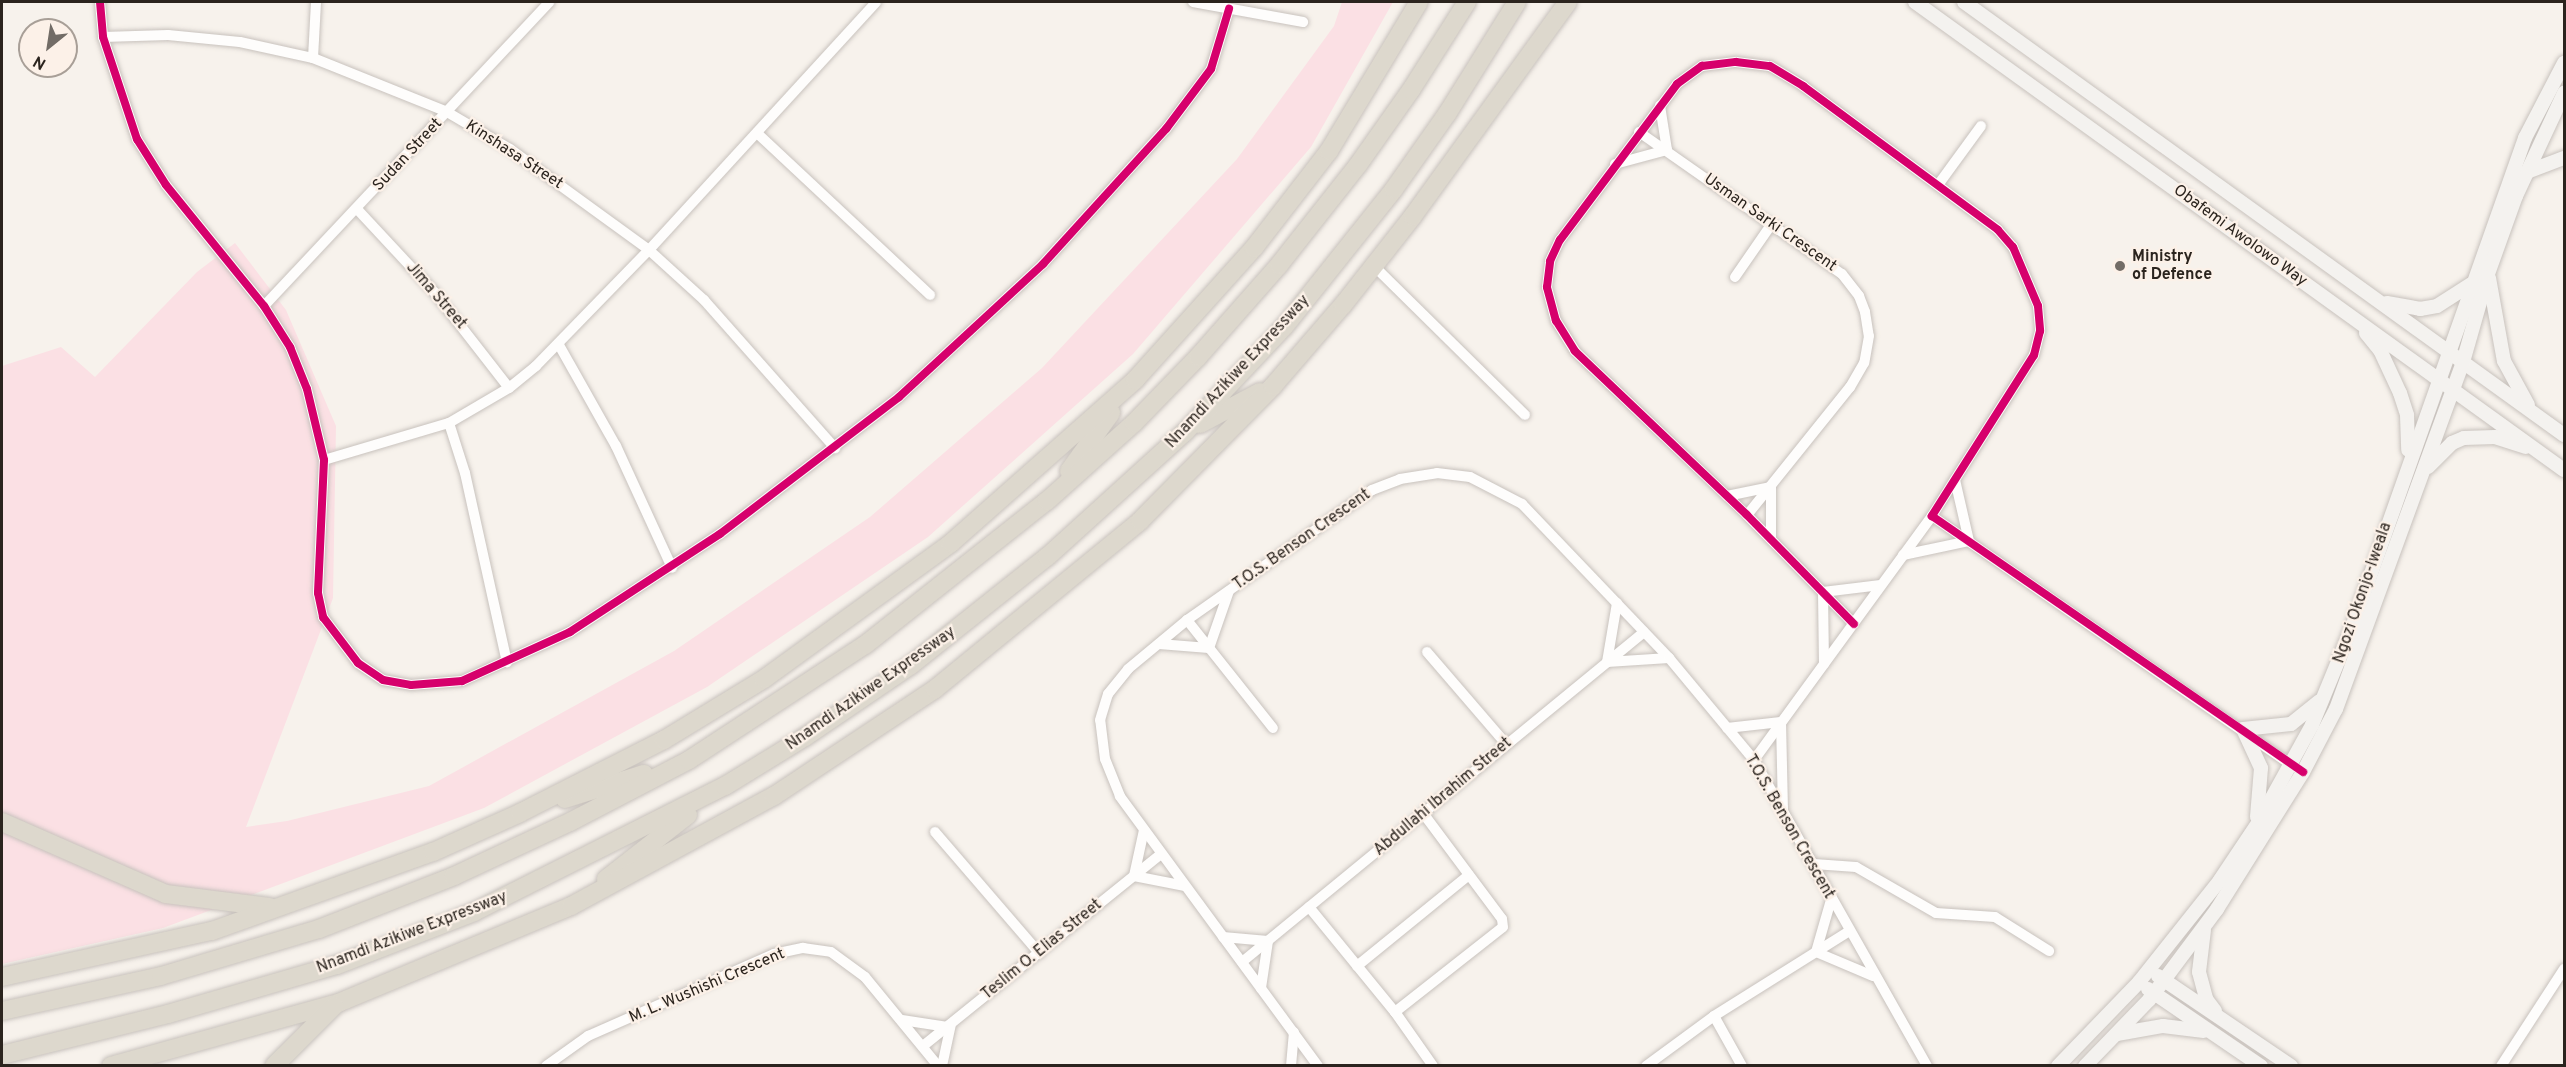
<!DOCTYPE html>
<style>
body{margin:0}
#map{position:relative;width:2566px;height:1067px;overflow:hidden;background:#f7f2ec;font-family:Overpass,sans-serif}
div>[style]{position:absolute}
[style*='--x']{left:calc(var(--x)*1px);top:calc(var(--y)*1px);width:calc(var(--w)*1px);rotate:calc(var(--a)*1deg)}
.green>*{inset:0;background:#fbe0e4}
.roads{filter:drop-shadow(0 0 2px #c8c2bd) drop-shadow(0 0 2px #c8c2bd)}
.street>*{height:10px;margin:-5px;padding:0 5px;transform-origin:5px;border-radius:5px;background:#fefdfc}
.secondary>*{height:14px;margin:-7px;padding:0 7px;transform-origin:7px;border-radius:7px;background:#f4f2ef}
.highway>*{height:18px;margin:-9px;padding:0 9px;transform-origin:9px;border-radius:9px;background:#ddd8cd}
.cycleway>*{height:8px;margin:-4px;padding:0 4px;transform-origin:4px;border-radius:4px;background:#d6006c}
.dots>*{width:16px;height:16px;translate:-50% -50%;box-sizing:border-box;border:3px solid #fcf1e8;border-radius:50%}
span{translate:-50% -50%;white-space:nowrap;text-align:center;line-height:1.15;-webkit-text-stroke:4.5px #fcf1e8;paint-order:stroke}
.street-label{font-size:16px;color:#2b241e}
.poi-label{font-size:16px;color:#2b241e;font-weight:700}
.left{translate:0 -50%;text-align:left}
.frame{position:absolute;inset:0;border:3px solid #2b241e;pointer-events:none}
.north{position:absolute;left:18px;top:18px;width:60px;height:60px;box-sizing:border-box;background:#fcf1e8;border:2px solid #a89f97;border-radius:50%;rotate:210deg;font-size:16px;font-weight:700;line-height:24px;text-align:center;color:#2b241e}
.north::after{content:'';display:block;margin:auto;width:21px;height:27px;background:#726c66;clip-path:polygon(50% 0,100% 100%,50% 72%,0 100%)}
</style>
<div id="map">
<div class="green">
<i style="clip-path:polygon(1342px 2px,1393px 2px,1311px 147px,1133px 354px,928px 537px,707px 687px,484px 808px,163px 928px,2px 964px,2px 366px,61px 347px,95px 377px,197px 272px,235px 243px,286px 310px,336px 426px,333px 598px,246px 827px,287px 821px,429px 786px,674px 651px,870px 517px,1042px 368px,1237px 159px,1334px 26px)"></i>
</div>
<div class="roads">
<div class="street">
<i style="--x:100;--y:2;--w:35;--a:85"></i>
<i style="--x:103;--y:37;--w:108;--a:71.6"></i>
<i style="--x:137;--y:139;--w:54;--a:57.8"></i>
<i style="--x:166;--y:185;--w:156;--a:51"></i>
<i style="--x:264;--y:306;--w:49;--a:57.6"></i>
<i style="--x:290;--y:347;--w:45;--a:68"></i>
<i style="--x:307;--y:389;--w:73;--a:76.5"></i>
<i style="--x:324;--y:460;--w:133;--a:92.6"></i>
<i style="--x:318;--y:593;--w:25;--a:78"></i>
<i style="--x:323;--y:617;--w:58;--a:52.7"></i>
<i style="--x:358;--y:663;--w:30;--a:34"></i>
<i style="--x:383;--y:680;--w:28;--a:10"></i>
<i style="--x:411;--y:685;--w:51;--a:-4.5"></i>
<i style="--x:462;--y:681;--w:119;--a:-24.4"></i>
<i style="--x:570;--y:632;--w:179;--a:-33.2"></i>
<i style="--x:720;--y:534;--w:225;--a:-37.4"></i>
<i style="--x:899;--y:397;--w:196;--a:-42.7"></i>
<i style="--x:1043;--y:264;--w:183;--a:-47.7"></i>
<i style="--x:1166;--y:129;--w:75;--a:-53.1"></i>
<i style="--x:1211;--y:69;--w:63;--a:-73.3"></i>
<i style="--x:1193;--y:2;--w:112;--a:10.3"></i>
<i style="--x:103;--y:37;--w:65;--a:-1.8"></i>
<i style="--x:168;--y:35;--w:72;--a:5.6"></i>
<i style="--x:240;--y:42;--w:75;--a:12.4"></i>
<i style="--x:313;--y:58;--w:144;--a:21.9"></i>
<i style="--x:447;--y:112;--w:73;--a:30.4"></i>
<i style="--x:510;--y:149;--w:172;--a:36"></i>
<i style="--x:649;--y:250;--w:74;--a:42.3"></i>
<i style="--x:704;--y:300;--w:198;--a:48.5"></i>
<i style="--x:313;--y:58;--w:56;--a:-86.9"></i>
<i style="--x:1639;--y:132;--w:248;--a:35"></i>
<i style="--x:1842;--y:274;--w:28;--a:52"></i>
<i style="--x:1859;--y:296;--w:17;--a:69"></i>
<i style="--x:1865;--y:312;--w:24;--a:81"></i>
<i style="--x:1869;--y:336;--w:27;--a:100"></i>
<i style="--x:1864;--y:363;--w:28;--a:120"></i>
<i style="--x:1850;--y:387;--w:164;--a:128.8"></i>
<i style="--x:757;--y:133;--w:237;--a:43.1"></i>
<i style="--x:1615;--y:164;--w:54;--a:-15.1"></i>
<i style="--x:1667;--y:150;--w:45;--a:-99"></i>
<i style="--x:1938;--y:185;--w:73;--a:-53.9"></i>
<i style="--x:357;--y:209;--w:115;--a:47.1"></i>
<i style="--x:435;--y:293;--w:120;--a:52.1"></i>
<i style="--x:1374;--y:266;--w:212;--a:44.6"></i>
<i style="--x:1735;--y:277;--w:63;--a:-55.3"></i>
<i style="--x:264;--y:306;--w:417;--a:-46.8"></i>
<i style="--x:559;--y:345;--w:116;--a:60.6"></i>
<i style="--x:616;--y:446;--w:134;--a:65.3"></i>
<i style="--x:449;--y:423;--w:52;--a:72.3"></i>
<i style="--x:465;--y:473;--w:194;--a:77.5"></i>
<i style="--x:324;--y:460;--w:130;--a:-16.5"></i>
<i style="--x:449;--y:423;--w:69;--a:-30.3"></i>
<i style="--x:509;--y:388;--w:35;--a:-39"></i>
<i style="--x:536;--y:366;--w:162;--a:-45.8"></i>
<i style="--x:649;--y:250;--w:336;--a:-47.5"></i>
<i style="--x:1727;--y:496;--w:45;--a:-11.6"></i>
<i style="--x:1771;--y:487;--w:51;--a:90"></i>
<i style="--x:1903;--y:555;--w:67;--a:-12"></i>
<i style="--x:1969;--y:541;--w:63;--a:-102.9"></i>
<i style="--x:1617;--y:603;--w:60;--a:99.6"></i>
<i style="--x:1607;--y:662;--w:62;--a:-3.7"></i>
<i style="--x:1187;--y:620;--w:138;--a:51.5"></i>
<i style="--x:1854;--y:624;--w:153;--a:-134.5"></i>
<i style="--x:1747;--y:515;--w:238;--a:-136.4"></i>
<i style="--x:1575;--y:351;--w:36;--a:-122"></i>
<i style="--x:1556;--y:321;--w:35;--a:-105"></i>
<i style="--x:1547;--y:287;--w:26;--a:-83"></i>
<i style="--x:1550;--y:261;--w:23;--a:-65"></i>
<i style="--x:1560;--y:240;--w:195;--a:-53.1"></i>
<i style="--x:1677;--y:84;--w:31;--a:-36"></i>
<i style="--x:1702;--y:66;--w:34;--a:-7"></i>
<i style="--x:1736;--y:62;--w:34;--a:7"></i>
<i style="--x:1770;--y:66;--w:39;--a:31"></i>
<i style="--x:1803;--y:86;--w:242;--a:36.4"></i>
<i style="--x:1998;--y:230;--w:23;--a:49"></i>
<i style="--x:2013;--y:247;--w:64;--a:67"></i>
<i style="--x:2038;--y:306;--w:25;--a:85"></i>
<i style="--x:2040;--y:331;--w:25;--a:104"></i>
<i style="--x:2034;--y:355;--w:191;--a:122.4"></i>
<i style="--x:1932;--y:516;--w:441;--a:34.7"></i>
<i style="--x:1159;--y:644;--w:50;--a:4.6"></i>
<i style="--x:1209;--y:648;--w:60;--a:-70.7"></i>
<i style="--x:1427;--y:652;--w:121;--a:49.3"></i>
<i style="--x:1824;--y:664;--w:72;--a:-90.8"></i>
<i style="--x:1823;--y:592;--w:58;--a:-6.9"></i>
<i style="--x:1727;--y:728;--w:54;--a:-6.3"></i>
<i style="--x:1781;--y:722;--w:87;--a:88.7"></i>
<i style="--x:1754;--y:760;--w:302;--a:-53.9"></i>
<i style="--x:1144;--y:830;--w:47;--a:102.3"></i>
<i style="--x:1134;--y:876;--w:52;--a:11.1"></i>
<i style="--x:935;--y:832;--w:160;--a:49.3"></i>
<i style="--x:1814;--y:864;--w:42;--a:4.1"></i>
<i style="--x:1856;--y:867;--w:92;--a:29.9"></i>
<i style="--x:1936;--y:913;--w:59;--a:3.9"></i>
<i style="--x:1995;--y:917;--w:64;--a:32.2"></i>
<i style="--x:1831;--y:900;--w:54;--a:106.1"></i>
<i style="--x:1816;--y:952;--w:62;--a:22.8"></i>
<i style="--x:1309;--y:907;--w:136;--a:50.7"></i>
<i style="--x:1395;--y:1012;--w:66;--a:54.9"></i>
<i style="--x:1223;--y:937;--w:45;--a:5.1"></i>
<i style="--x:1268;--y:941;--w:48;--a:98.5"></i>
<i style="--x:1242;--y:962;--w:520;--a:-39.38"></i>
<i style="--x:1357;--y:966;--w:144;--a:-39.1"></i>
<i style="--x:1395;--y:1012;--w:137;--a:-38.2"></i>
<i style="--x:1503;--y:927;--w:8;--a:-97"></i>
<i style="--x:1502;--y:919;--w:132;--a:-126.7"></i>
<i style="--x:1714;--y:1016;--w:57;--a:60.8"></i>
<i style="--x:902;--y:1020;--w:46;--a:8.8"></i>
<i style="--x:923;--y:1046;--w:306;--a:-38.9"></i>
<i style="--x:546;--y:1066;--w:52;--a:-35.5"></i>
<i style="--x:588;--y:1036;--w:203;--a:-23.8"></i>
<i style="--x:774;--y:954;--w:30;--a:-12"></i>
<i style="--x:803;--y:948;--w:28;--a:8"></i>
<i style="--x:831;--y:952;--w:42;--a:36.3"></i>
<i style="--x:865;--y:977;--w:115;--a:50.6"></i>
<i style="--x:942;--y:1066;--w:43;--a:-77.9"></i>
<i style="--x:1291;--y:1066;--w:34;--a:-85"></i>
<i style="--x:1318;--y:1066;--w:335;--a:-126.3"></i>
<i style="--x:1120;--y:796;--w:40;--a:-112"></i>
<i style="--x:1105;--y:759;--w:39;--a:-97"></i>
<i style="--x:1100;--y:720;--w:27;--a:-73"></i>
<i style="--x:1108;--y:694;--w:32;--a:-51"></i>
<i style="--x:1128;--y:669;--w:77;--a:-39.7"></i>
<i style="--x:1187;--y:620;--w:226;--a:-35.1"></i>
<i style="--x:1372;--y:490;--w:30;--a:-21"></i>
<i style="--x:1400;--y:479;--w:37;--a:-9"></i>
<i style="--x:1437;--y:473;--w:33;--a:7"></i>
<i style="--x:1470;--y:477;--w:59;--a:27.4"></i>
<i style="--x:1522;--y:504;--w:213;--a:46.3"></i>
<i style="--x:1669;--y:658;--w:133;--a:50.2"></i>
<i style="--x:1754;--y:760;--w:352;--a:60.5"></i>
<i style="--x:1646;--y:1066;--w:84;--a:-36.3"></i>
<i style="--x:1714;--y:1016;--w:158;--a:-32.1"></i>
<i style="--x:2501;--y:1066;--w:116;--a:-57"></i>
</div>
<div class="secondary">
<i style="--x:1915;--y:2;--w:800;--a:35.8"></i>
<i style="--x:1964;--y:2;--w:740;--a:35.82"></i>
<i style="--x:2527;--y:172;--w:40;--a:-21"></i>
<i style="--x:2489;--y:278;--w:84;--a:79.8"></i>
<i style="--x:2504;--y:361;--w:50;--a:61.4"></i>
<i style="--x:2387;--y:303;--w:34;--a:10"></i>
<i style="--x:2420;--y:309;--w:17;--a:-10"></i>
<i style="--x:2437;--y:306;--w:40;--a:-32.9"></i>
<i style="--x:2366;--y:333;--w:22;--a:51"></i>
<i style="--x:2380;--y:350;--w:47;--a:65.1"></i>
<i style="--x:2400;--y:393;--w:23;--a:72"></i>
<i style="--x:2407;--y:415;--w:35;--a:88"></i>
<i style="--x:2428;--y:467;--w:34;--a:-45"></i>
<i style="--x:2452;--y:443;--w:13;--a:-23"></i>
<i style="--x:2464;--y:438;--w:31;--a:-2"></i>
<i style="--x:2495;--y:437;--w:32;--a:18"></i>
<i style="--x:2243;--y:729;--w:43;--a:65.2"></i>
<i style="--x:2261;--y:768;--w:49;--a:94.7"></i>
<i style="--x:2243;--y:729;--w:48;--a:-5.9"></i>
<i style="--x:2291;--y:724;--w:36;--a:-39"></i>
<i style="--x:2204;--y:930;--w:42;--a:96.8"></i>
<i style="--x:2199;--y:972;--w:28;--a:75"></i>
<i style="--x:2206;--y:999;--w:15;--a:53"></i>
<i style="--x:2158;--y:976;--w:161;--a:34.1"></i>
<i style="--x:2148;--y:989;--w:137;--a:34.3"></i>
<i style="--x:2117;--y:1034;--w:47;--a:-9.9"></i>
<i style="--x:2163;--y:1026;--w:41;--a:7"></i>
<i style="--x:2058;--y:1066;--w:117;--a:-46"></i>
<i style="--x:2139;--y:982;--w:130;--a:-51.5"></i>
<i style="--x:2220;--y:880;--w:69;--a:-56.3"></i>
<i style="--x:2258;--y:823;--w:112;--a:-61.1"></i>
<i style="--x:2312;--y:725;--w:103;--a:-67.7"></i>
<i style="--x:2351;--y:630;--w:522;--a:-70.52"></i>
<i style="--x:2525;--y:138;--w:85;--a:-62.5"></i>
<i style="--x:2085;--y:1066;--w:92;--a:-45.9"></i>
<i style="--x:2149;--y:1000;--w:114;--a:-53.2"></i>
<i style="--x:2217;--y:909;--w:162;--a:-57.9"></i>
<i style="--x:2303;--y:772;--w:71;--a:-62.4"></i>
<i style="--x:2336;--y:709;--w:370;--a:-69.9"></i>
<i style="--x:2463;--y:362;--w:91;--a:-74.1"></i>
<i style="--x:2488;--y:274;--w:83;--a:-70.3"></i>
<i style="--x:2516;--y:196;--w:114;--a:-65"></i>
</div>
<div class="highway">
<i style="--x:1200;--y:424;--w:68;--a:-28.1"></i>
<i style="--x:1069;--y:471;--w:72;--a:-54.1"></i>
<i style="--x:565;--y:799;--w:83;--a:-17.6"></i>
<i style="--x:2;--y:822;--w:179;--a:23.7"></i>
<i style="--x:166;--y:894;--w:104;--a:7.2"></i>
<i style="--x:606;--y:879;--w:104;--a:-38"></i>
<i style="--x:2;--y:977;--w:215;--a:-12.4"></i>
<i style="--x:212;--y:931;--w:235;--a:-19.7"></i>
<i style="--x:433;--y:852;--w:95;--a:-24.1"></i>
<i style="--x:520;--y:813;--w:161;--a:-26.9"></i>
<i style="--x:664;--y:740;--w:117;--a:-31.4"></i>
<i style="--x:764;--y:679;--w:231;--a:-36"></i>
<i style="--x:951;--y:543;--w:246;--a:-41.5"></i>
<i style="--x:1135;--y:380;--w:178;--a:-48"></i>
<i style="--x:1254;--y:248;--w:123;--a:-52.3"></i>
<i style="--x:1329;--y:151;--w:174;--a:-58.9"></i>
<i style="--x:2;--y:1011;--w:163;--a:-12.4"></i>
<i style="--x:161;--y:976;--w:165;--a:-16.6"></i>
<i style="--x:319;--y:929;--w:145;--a:-21.4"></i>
<i style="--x:454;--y:876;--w:128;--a:-25"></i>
<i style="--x:570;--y:822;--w:134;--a:-27.5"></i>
<i style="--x:689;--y:760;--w:210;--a:-33.2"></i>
<i style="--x:865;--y:645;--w:232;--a:-38.4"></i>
<i style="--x:1047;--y:501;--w:117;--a:-41.9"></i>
<i style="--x:1134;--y:423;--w:92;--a:-45.9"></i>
<i style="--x:1198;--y:357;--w:123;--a:-48.6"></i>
<i style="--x:1279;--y:265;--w:127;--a:-51.7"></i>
<i style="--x:1358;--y:165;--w:92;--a:-54.8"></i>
<i style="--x:1411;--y:90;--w:104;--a:-57.5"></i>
<i style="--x:2;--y:1055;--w:171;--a:-13.9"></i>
<i style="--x:168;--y:1014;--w:176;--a:-16.2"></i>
<i style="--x:337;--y:965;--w:147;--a:-21.1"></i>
<i style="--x:474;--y:912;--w:281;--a:-26.7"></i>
<i style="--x:725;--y:786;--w:94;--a:-31.5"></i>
<i style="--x:805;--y:737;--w:128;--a:-34.2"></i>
<i style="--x:911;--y:665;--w:174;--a:-38.5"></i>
<i style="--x:1047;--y:557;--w:186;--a:-42.2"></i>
<i style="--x:1185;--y:432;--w:144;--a:-46.7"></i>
<i style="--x:1284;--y:327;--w:176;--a:-51.4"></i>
<i style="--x:1394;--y:189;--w:92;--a:-54.8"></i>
<i style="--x:1447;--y:114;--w:132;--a:-58"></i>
<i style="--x:111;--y:1066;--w:236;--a:-15.5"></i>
<i style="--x:338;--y:1003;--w:252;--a:-22.6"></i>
<i style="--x:571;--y:906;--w:231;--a:-28.5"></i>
<i style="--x:774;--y:796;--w:193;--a:-33.6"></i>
<i style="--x:935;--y:689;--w:265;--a:-39.3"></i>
<i style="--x:1140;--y:521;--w:190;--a:-45.4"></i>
<i style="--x:1273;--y:386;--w:107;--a:-49.2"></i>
<i style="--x:1343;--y:305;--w:113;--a:-51.8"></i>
<i style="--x:1413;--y:216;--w:264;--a:-54.1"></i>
<i style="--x:274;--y:1066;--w:85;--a:-45"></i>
</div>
</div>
<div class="cycleway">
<i style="--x:100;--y:2;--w:35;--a:85"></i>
<i style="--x:103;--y:37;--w:108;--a:71.6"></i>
<i style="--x:137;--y:139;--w:54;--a:57.8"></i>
<i style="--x:166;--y:185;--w:156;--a:51"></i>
<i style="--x:264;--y:306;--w:49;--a:57.6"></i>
<i style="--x:290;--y:347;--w:45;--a:68"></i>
<i style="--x:307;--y:389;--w:73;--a:76.5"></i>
<i style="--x:324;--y:460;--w:133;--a:92.6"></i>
<i style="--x:318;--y:593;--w:25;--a:78"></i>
<i style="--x:323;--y:617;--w:58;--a:52.7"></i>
<i style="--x:358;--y:663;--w:30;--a:34"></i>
<i style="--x:383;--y:680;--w:28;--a:10"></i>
<i style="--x:411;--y:685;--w:51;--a:-4.5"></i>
<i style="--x:462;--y:681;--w:119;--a:-24.4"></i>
<i style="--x:570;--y:632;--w:179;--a:-33.2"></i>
<i style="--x:720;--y:534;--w:225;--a:-37.4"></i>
<i style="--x:899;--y:397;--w:196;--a:-42.7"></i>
<i style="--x:1043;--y:264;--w:183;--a:-47.7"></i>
<i style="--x:1166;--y:129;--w:75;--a:-53.1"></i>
<i style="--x:1211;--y:69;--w:63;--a:-73.3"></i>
<i style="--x:1854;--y:624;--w:153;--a:-134.5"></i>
<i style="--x:1747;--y:515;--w:238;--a:-136.4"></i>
<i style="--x:1575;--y:351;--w:36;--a:-122"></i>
<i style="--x:1556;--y:321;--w:35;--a:-105"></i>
<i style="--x:1547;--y:287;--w:26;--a:-83"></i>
<i style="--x:1550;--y:261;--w:23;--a:-65"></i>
<i style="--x:1560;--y:240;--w:195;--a:-53.1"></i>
<i style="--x:1677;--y:84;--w:31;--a:-36"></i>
<i style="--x:1702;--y:66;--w:34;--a:-7"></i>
<i style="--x:1736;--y:62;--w:34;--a:7"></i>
<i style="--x:1770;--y:66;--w:39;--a:31"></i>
<i style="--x:1803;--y:86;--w:242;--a:36.4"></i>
<i style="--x:1998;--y:230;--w:23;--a:49"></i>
<i style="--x:2013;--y:247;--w:64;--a:67"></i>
<i style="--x:2038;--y:306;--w:25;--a:85"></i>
<i style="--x:2040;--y:331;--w:25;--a:104"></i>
<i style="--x:2034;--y:355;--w:191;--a:122.4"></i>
<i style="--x:1932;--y:516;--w:451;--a:34.6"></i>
</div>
<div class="dots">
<i style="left:2120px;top:266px;background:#726c66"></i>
</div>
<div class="street-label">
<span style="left:408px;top:155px;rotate:-47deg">Sudan Street</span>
<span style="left:514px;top:155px;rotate:33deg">Kinshasa Street</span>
<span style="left:1770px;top:223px;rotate:35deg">Usman Sarki Crescent</span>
<span style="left:2240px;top:236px;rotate:36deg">Obafemi Awolowo Way</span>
<span style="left:436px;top:296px;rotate:49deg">Jima Street</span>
<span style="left:1238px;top:372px;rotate:-47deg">Nnamdi Azikiwe Expressway</span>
<span style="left:1302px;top:540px;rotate:-35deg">T.O.S. Benson Crescent</span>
<span style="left:2363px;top:593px;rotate:-71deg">Ngozi Okonjo-Iweala</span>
<span style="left:871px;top:689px;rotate:-35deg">Nnamdi Azikiwe Expressway</span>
<span style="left:1443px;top:797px;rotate:-40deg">Abdullahi Ibrahim Street</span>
<span style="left:1789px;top:827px;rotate:60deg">T.O.S. Benson Crescent</span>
<span style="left:412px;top:933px;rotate:-21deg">Nnamdi Azikiwe Expressway</span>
<span style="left:1042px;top:950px;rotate:-39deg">Teslim O. Elias Street</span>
<span style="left:707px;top:986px;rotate:-23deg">M. L. Wushishi Crescent</span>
</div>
<div class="poi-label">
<span class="left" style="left:2132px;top:266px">Ministry<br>of Defence</span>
</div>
<div class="frame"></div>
<div class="north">N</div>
</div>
